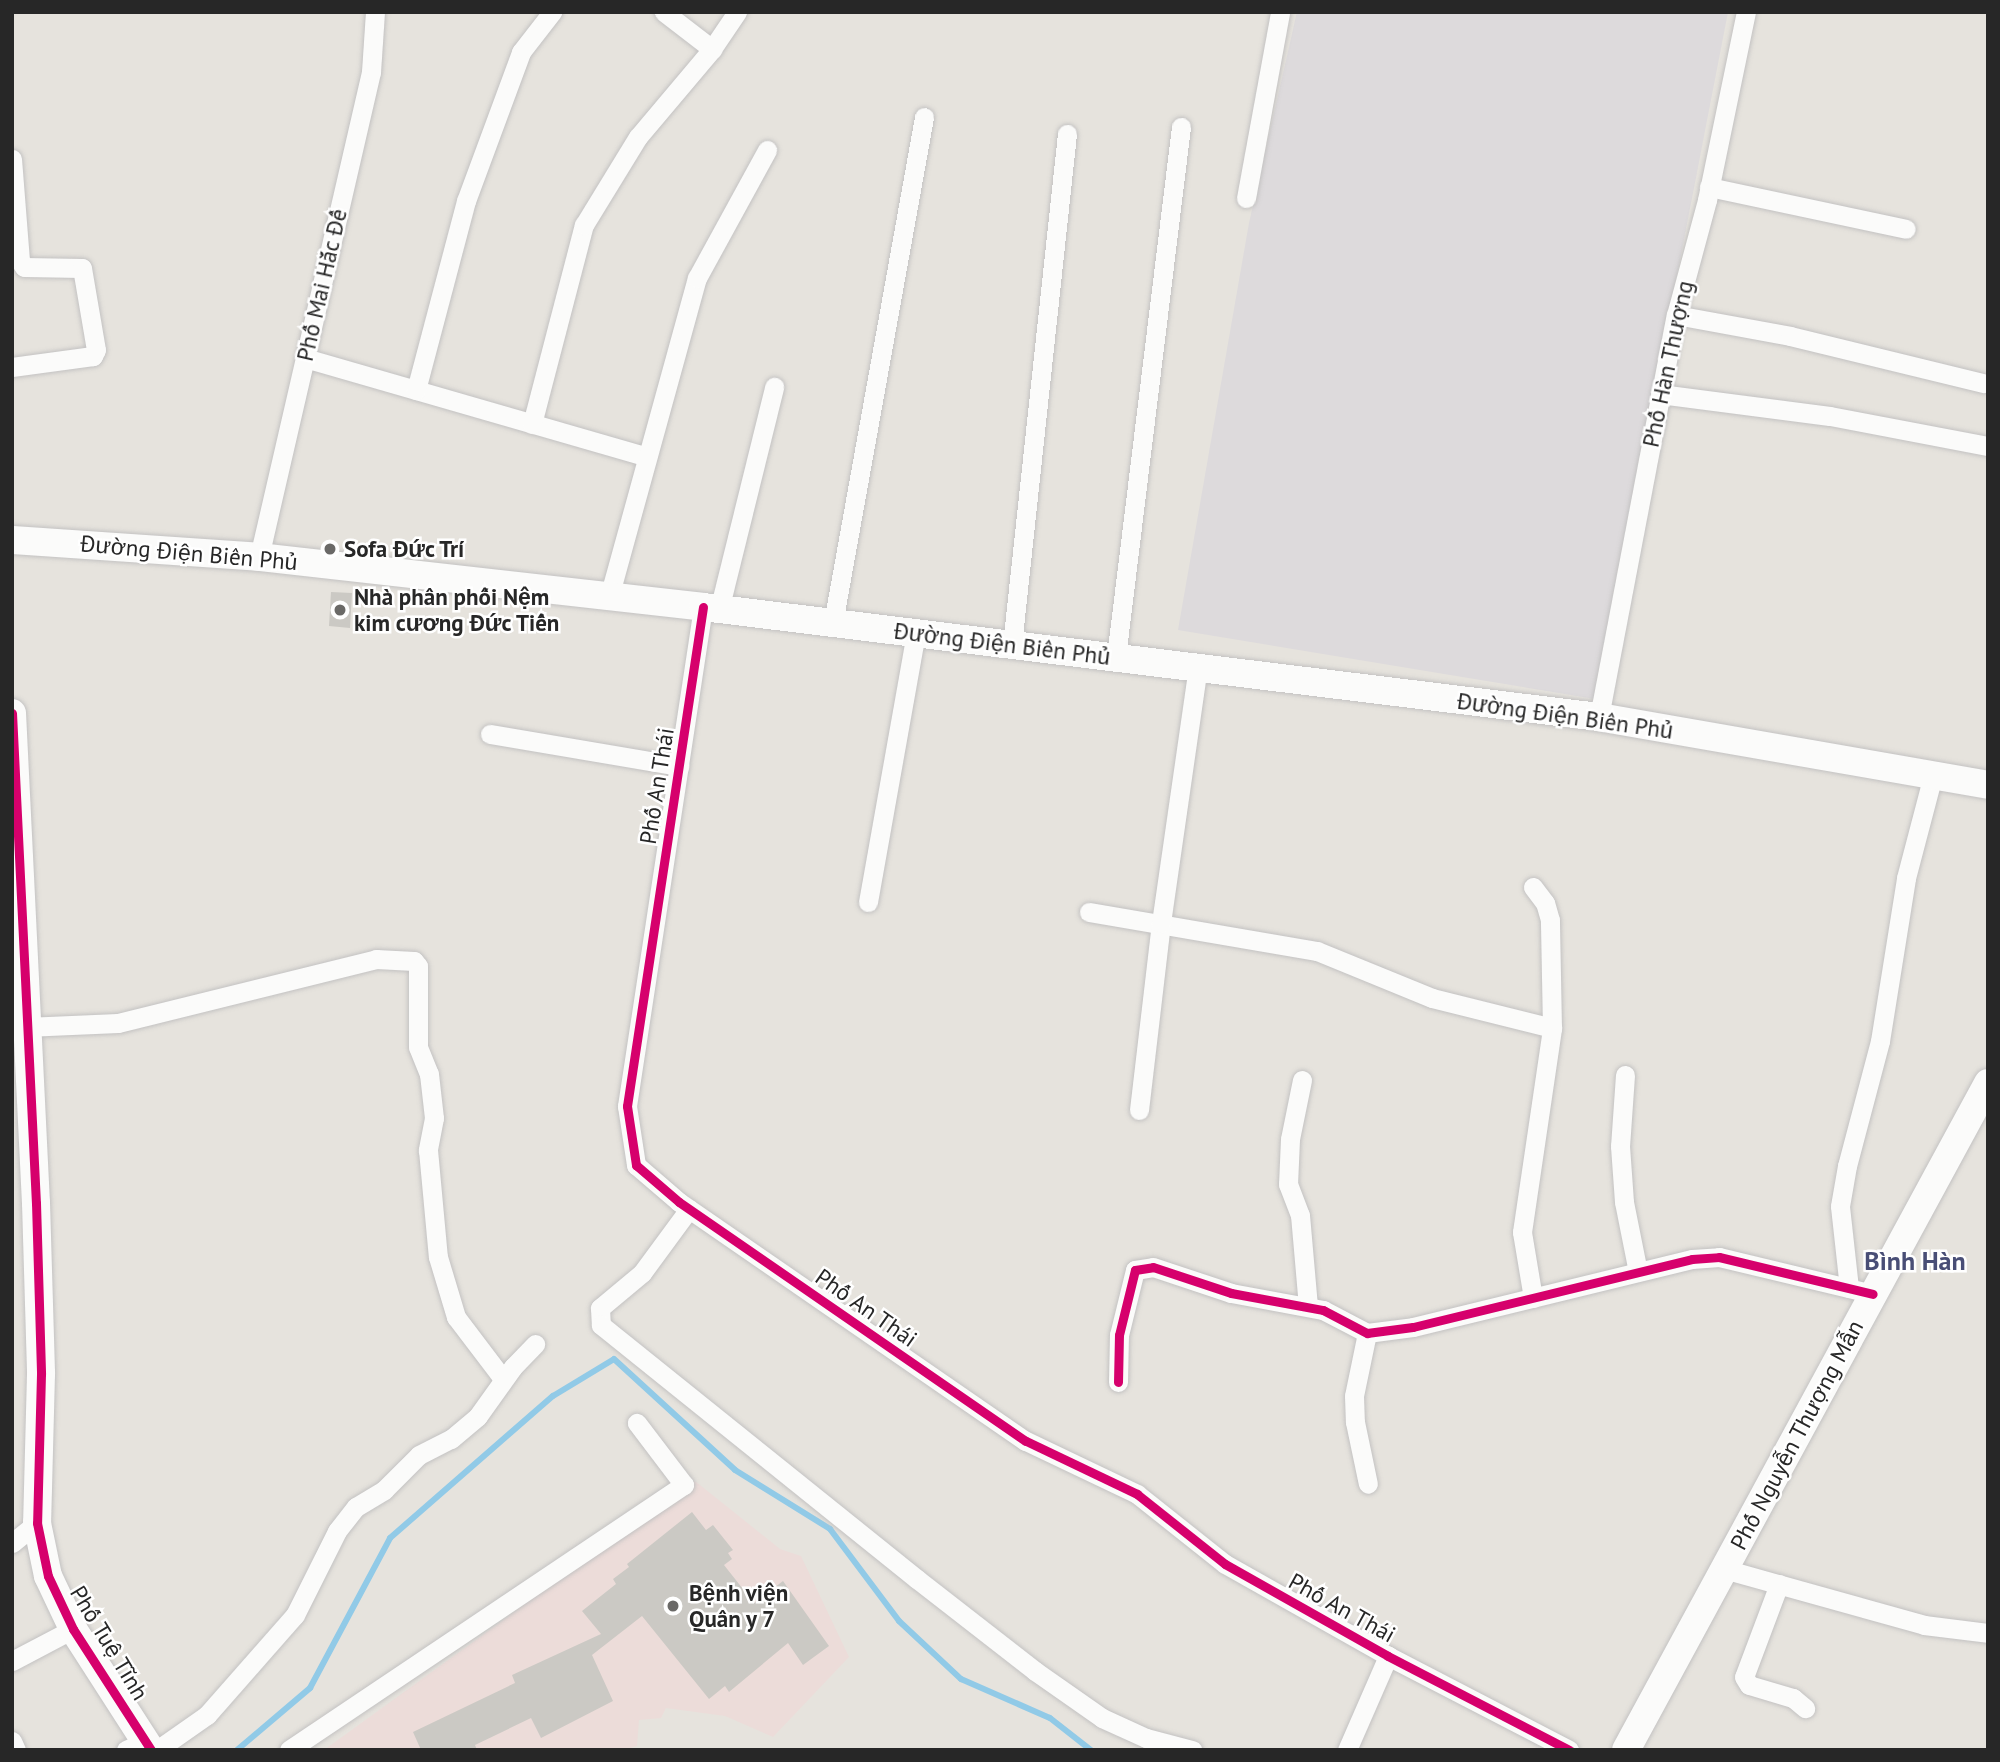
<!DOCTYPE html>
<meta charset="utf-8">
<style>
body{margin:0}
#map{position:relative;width:2000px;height:1762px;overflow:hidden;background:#e6e3dd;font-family:"PT Sans",sans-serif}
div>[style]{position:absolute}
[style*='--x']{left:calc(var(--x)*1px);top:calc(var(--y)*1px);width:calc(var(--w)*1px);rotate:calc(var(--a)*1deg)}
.industrial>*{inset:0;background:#dddadc}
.medical>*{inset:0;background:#ecdcd9}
.stream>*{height:6px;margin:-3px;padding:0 3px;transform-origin:3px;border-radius:3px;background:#91cae7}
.building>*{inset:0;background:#cbc9c4}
.roads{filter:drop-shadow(0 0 2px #c3c2c2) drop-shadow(0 0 2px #c3c2c2)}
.street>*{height:19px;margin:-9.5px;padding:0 9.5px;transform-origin:9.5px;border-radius:9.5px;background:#fbfbfa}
.secondary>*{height:28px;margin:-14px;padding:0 14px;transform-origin:14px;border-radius:14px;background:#fbfbfa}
.cycleway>*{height:9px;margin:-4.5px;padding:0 4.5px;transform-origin:4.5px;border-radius:4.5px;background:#d6006c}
.dots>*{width:19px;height:19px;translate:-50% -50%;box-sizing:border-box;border:4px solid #fff;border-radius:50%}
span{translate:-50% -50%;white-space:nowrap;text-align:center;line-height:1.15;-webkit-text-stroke:5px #fff;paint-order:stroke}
.street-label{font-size:23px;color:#272727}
.poi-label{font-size:23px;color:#272727;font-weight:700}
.left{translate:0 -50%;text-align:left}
.quarter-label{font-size:26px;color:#494e76;font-weight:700}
.frame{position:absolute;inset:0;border:14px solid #272727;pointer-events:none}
</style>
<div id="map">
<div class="industrial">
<i style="clip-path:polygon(1297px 12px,1728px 12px,1595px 699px,1178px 630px,1249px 223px)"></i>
</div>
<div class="medical">
<i style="clip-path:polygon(695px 1481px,780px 1549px,801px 1556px,849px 1657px,773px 1737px,725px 1716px,666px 1708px,661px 1718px,639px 1720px,637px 1746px,624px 1750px,324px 1750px)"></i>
</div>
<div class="stream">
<i style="--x:237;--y:1750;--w:96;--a:-40.3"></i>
<i style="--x:310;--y:1688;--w:170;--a:-61.9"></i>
<i style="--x:390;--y:1538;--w:216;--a:-41.1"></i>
<i style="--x:553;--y:1396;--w:71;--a:-31.2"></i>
<i style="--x:614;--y:1359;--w:164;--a:42.5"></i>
<i style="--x:735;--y:1470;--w:112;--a:31.8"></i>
<i style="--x:830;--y:1529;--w:115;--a:53.1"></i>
<i style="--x:899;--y:1621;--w:85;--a:43.1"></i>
<i style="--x:961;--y:1679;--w:97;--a:23.7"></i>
<i style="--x:1050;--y:1718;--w:52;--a:38"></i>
</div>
<div class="building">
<i style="clip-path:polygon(331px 592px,352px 593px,350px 628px,329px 626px)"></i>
<i style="clip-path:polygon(692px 1512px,706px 1530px,713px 1525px,733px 1550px,728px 1553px,732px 1559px,724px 1565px,754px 1603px,783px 1581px,829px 1646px,803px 1665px,788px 1643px,729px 1692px,725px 1686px,709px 1699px,642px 1616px,592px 1655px,613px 1701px,541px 1738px,531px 1718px,475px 1745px,477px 1750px,421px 1750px,413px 1732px,515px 1683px,512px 1675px,601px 1634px,582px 1611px,616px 1584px,613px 1579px,629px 1567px,627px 1564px)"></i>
</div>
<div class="roads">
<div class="street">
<i style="--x:664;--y:12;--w:61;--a:37.6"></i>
<i style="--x:12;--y:159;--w:102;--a:85.5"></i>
<i style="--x:20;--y:261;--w:7;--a:56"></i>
<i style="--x:24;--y:267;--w:58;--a:1"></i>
<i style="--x:82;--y:268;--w:83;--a:80.3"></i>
<i style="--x:96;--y:350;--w:7;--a:117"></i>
<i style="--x:93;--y:356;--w:82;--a:172.3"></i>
<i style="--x:1709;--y:187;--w:201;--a:12"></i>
<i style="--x:1246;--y:198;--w:189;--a:-79.6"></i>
<i style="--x:1676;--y:315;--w:116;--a:10.4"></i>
<i style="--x:1790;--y:336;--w:199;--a:13.7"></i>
<i style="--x:305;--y:358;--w:356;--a:16.1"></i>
<i style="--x:416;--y:390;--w:196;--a:-75.2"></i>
<i style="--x:466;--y:201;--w:159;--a:-69.7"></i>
<i style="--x:521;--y:52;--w:51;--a:-52.2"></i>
<i style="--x:1660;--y:394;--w:171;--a:7.4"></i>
<i style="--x:1830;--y:416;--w:161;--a:10.8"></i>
<i style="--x:532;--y:424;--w:206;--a:-75.4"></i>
<i style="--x:584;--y:225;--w:103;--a:-58.5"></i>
<i style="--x:638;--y:137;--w:115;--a:-49.9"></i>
<i style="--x:712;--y:49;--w:45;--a:-56"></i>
<i style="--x:259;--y:557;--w:498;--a:-77"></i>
<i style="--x:371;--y:72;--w:60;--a:-86.2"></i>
<i style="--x:609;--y:597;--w:331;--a:-74.6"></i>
<i style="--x:697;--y:278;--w:146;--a:-61.3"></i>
<i style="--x:703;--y:607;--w:505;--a:98.66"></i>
<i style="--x:627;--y:1106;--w:60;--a:81.3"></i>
<i style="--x:636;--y:1165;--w:57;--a:40.7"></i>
<i style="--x:679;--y:1202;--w:421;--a:34.6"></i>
<i style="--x:1026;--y:1441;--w:123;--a:25.5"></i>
<i style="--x:1137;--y:1494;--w:112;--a:38.5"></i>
<i style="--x:1225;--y:1564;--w:187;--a:29.4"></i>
<i style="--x:1388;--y:1656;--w:204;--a:27.4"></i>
<i style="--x:719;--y:610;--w:230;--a:-76.1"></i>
<i style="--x:833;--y:623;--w:514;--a:-79.8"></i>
<i style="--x:1012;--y:645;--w:514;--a:-83.86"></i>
<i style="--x:1116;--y:657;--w:534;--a:-83.01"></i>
<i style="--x:1599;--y:717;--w:409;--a:-79.2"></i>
<i style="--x:1676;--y:315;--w:119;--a:-74.9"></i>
<i style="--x:1707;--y:200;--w:192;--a:-78.3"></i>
<i style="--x:490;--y:734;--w:192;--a:9.6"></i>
<i style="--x:868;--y:902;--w:273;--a:-79.9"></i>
<i style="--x:1089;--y:912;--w:231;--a:9.7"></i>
<i style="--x:1317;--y:951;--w:124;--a:22.2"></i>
<i style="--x:1432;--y:998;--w:124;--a:14"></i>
<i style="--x:25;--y:1027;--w:93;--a:-2.5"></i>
<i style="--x:118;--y:1023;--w:266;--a:-13.9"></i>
<i style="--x:376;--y:959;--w:38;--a:3"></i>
<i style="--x:414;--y:961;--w:6;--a:51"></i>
<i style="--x:418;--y:966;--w:81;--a:90"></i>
<i style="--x:418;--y:1047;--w:29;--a:68"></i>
<i style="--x:429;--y:1074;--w:44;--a:83.5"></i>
<i style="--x:434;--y:1118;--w:33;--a:101"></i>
<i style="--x:428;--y:1150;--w:107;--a:84.7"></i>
<i style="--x:438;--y:1257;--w:63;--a:73.3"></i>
<i style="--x:456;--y:1317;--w:78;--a:52.8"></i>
<i style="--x:1625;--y:1075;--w:71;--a:94"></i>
<i style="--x:1620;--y:1146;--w:56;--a:85.9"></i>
<i style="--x:1624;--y:1202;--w:71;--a:78.7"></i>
<i style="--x:1302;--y:1080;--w:60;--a:101.5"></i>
<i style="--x:1290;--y:1139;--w:45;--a:92.5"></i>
<i style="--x:1288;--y:1184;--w:33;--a:69"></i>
<i style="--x:1300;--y:1215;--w:91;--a:85"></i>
<i style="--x:1139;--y:1110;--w:188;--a:-83.3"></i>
<i style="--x:1161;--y:923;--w:259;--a:-81.8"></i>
<i style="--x:689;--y:1209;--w:79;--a:126.3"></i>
<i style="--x:642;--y:1273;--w:55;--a:140.2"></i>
<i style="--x:600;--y:1308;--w:17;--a:87"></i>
<i style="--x:601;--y:1325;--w:405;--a:38.8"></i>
<i style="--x:917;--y:1579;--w:150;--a:37.9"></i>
<i style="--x:1035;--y:1671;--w:82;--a:35"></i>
<i style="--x:1102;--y:1718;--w:48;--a:24.4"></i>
<i style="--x:1146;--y:1738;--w:48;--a:14.6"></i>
<i style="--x:1849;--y:1288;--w:82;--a:-96.3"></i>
<i style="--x:1840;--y:1206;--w:41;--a:-80.1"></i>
<i style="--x:1847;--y:1166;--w:129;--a:-75.2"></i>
<i style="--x:1880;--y:1041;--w:165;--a:-80.9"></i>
<i style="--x:1906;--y:878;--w:106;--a:-75.3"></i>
<i style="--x:1533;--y:1298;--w:67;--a:-99.5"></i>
<i style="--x:1522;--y:1232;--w:206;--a:-81.6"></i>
<i style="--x:1552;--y:1028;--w:108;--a:-91.1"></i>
<i style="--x:1550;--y:920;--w:18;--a:-106"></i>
<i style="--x:1545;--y:903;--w:20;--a:-127"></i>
<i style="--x:1367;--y:1333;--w:64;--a:101.7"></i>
<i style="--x:1354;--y:1396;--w:26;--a:88"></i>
<i style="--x:1355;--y:1422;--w:63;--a:78.2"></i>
<i style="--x:1118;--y:1382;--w:47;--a:-88.8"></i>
<i style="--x:1119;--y:1335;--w:67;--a:-76.2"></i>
<i style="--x:1135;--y:1270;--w:18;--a:-9"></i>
<i style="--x:1153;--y:1267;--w:82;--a:18.4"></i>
<i style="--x:1231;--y:1293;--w:94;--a:10.5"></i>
<i style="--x:1323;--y:1310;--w:50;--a:27.6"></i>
<i style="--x:1367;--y:1333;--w:46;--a:-7.4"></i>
<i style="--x:1413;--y:1327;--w:287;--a:-13.7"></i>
<i style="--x:1692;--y:1259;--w:27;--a:-4"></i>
<i style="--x:1719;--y:1257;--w:158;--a:13.5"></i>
<i style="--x:12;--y:1543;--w:32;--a:-39"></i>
<i style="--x:1724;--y:1569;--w:208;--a:15.6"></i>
<i style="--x:1924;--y:1625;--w:64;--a:7.1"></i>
<i style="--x:1779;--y:1584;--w:99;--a:110.6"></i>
<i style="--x:1744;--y:1677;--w:9;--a:58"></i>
<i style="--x:1749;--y:1685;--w:46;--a:16.5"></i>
<i style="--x:1793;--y:1698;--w:16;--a:40"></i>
<i style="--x:12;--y:1661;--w:69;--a:-27.7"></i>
<i style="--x:12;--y:1741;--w:10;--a:66"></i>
<i style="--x:126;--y:1750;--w:22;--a:-24"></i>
<i style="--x:157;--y:1750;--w:61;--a:-35"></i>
<i style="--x:207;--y:1715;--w:133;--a:-48.7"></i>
<i style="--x:295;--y:1615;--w:94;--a:-63.4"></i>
<i style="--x:337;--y:1531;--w:31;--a:-52"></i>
<i style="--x:356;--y:1507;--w:33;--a:-31"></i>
<i style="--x:384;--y:1490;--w:49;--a:-45"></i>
<i style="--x:419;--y:1455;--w:36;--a:-27"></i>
<i style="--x:451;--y:1439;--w:35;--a:-40"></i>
<i style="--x:478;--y:1416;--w:60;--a:-54.5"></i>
<i style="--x:513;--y:1367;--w:32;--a:-46"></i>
<i style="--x:289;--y:1750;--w:476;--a:-33.9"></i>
<i style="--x:684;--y:1485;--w:78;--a:-127.2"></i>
<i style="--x:1347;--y:1750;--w:103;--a:-66.4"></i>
</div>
<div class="secondary">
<i style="--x:12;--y:540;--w:248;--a:3.9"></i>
<i style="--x:259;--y:557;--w:447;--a:6.4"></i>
<i style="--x:703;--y:607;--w:903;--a:7"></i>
<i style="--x:1599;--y:717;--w:395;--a:9.9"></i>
<i style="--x:12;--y:713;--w:491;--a:87.2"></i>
<i style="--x:36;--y:1203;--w:171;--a:88.3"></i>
<i style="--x:41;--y:1374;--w:149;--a:91.5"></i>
<i style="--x:37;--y:1523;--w:54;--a:78.3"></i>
<i style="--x:48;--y:1576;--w:59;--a:64.7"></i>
<i style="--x:73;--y:1629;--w:144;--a:57.2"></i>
<i style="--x:1626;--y:1750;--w:759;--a:-61.51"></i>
</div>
</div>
<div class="cycleway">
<i style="--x:703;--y:607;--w:505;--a:98.66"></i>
<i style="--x:627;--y:1106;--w:60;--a:81.3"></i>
<i style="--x:636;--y:1165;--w:57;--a:40.7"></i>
<i style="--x:679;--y:1202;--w:421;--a:34.6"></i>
<i style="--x:1026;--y:1441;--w:123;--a:25.5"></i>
<i style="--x:1137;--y:1494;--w:112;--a:38.5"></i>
<i style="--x:1225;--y:1564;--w:187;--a:29.4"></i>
<i style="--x:1388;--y:1656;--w:204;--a:27.4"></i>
<i style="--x:12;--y:713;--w:491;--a:87.2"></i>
<i style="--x:36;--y:1203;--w:171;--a:88.3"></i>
<i style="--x:41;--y:1374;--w:149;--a:91.5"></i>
<i style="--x:37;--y:1523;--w:54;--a:78.3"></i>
<i style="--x:48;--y:1576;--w:59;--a:64.7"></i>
<i style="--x:73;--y:1629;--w:144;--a:57.2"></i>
<i style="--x:1118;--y:1382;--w:47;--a:-88.8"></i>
<i style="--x:1119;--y:1335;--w:67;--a:-76.2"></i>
<i style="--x:1135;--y:1270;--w:18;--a:-9"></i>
<i style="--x:1153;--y:1267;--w:82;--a:18.4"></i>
<i style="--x:1231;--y:1293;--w:94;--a:10.5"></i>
<i style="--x:1323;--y:1310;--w:50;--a:27.6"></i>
<i style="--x:1367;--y:1333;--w:46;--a:-7.4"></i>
<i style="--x:1413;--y:1327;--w:287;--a:-13.7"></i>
<i style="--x:1692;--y:1259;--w:27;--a:-4"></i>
<i style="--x:1719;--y:1257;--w:158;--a:13.5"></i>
</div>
<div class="dots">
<i style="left:330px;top:549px;background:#6a6967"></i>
<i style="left:340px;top:610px;background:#6a6967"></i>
<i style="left:673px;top:1606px;background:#6a6967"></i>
</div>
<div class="street-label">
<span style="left:322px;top:285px;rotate:-77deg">Phố Mai Hắc Đế</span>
<span style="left:1668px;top:364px;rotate:-78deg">Phố Hàn Thượng</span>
<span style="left:189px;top:553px;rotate:5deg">Đường Điện Biên Phủ</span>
<span style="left:1002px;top:644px;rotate:7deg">Đường Điện Biên Phủ</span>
<span style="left:1565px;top:716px;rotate:8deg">Đường Điện Biên Phủ</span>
<span style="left:657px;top:786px;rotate:-81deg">Phố An Thái</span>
<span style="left:866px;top:1308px;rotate:35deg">Phố An Thái</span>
<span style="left:1797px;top:1435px;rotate:-62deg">Phố Nguyễn Thượng Mẫn</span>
<span style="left:1342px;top:1608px;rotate:29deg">Phố An Thái</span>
<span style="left:109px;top:1643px;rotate:59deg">Phố Tuệ Tĩnh</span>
</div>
<div class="poi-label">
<span class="left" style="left:344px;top:549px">Sofa Đức Trí</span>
<span class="left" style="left:354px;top:610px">Nhà phân phối Nệm<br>kim cương Đức Tiến</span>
<span class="left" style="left:689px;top:1606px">Bệnh viện<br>Quân y 7</span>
</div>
<div class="quarter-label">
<span style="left:1915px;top:1261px">Bình Hàn</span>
</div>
<div class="frame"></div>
</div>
